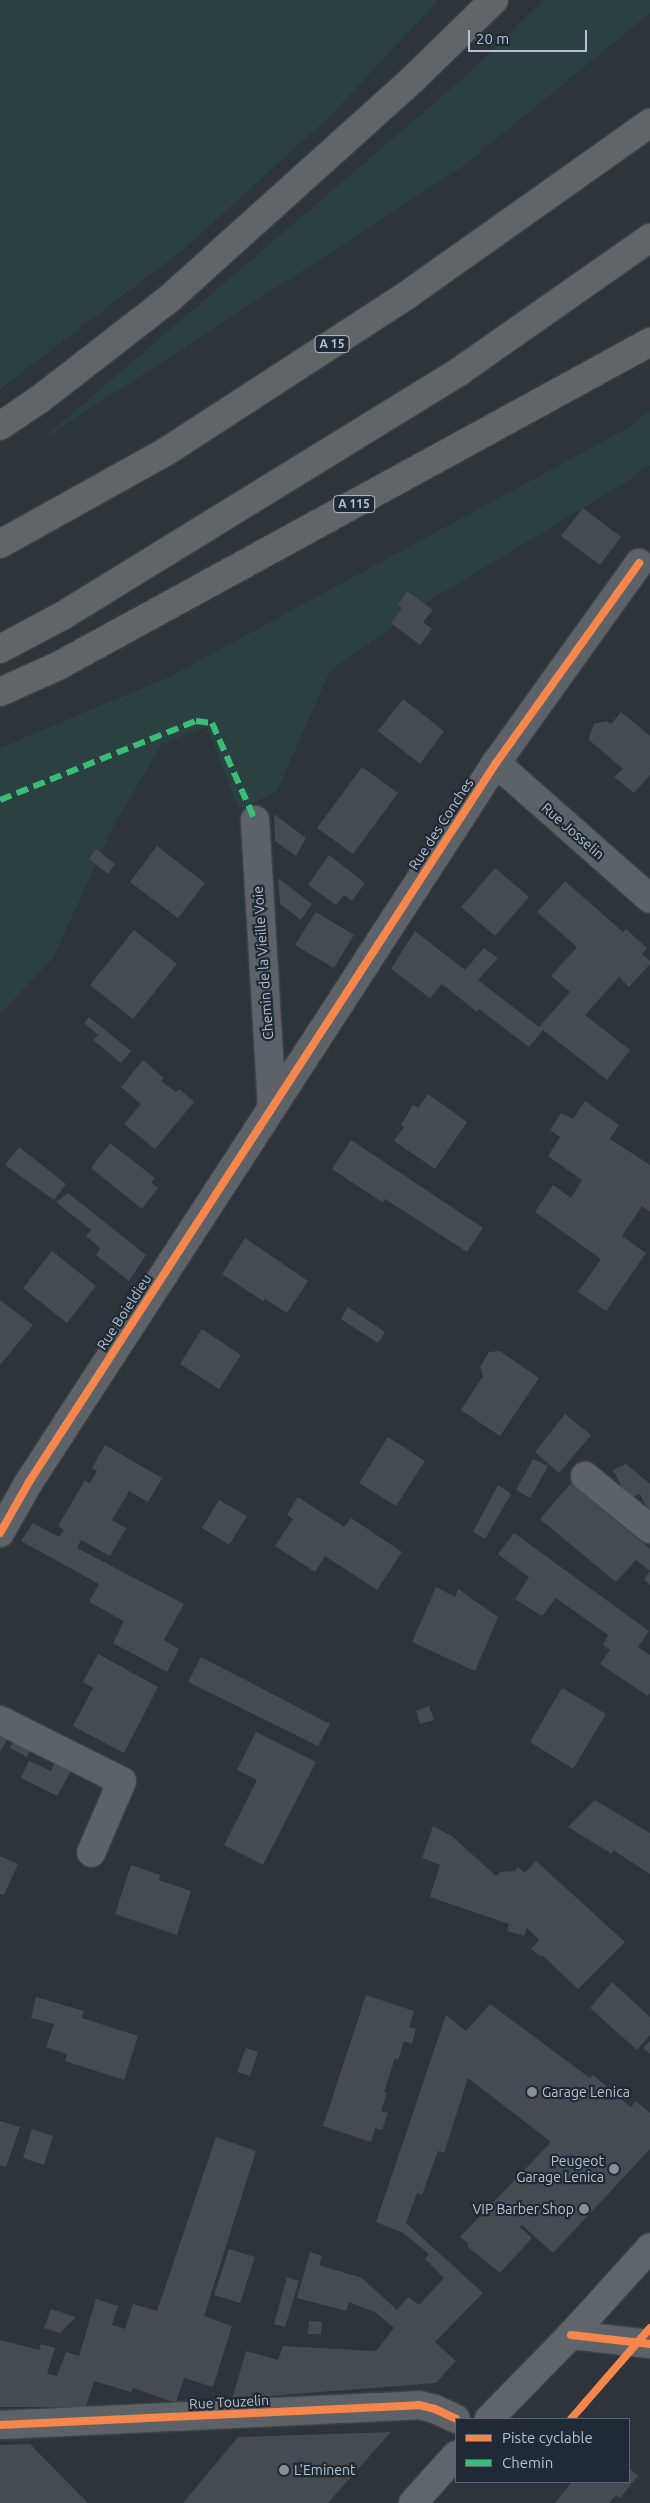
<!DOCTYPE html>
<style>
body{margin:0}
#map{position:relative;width:650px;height:2503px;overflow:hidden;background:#2d343a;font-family:Ubuntu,sans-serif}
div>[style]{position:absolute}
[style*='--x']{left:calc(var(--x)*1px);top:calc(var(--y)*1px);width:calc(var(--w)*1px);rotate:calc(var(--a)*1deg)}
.green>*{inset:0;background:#2a4041}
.building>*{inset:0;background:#454b51}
.roads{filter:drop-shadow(0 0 1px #4b5054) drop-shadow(0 0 1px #4b5054)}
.minor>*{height:28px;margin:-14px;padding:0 14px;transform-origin:14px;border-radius:14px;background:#5d6268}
.major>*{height:28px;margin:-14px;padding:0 14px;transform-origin:14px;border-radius:14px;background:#5f656a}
.highway>*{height:28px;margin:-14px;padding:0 14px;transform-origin:14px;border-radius:14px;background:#626568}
.quiet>*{height:6px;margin-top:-3px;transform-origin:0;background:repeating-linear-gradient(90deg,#3abd76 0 12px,transparent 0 18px)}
.cycleway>*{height:8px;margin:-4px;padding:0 4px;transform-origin:4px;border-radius:4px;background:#f5874c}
.dots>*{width:14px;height:14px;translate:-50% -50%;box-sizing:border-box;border:2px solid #202a36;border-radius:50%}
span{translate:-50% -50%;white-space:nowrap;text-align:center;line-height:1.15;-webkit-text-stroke:4.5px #202a36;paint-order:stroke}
.shield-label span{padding:1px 4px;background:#202a36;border:1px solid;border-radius:4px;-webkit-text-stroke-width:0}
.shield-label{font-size:12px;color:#b8c0ca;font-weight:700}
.street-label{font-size:14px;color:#b8c0ca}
.poi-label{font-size:14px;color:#b8c0ca}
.left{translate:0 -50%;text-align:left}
.right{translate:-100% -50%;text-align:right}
.legend{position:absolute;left:455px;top:2418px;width:175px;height:65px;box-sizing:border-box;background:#202a36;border:1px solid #5d6671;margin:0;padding:6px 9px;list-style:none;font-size:15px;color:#b8c0ca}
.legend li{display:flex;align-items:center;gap:10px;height:25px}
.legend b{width:25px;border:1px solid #5d6671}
.scale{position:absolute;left:468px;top:30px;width:119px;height:22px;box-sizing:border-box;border:2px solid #b8c0ca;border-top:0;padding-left:6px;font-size:15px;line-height:18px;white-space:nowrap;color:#b8c0ca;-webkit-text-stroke:4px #202a36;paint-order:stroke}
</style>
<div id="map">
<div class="green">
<i style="clip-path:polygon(0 0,439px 0,330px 116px,183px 250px,0 389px)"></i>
<i style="clip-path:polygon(543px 0,650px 0,650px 13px,462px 167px,39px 442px,468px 74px)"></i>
<i style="clip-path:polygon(650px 411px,650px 465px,626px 482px,424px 604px,330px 671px,277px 791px,239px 810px,207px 727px,162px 744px,113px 827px,53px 958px,0 1014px,0 748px,171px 676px,624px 430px)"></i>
</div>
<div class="building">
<i style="clip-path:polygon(583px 508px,621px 537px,600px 565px,561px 536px)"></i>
<i style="clip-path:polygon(407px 591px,433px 610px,423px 622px,432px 629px,420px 645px,391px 623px,402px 608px,398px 605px)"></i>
<i style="clip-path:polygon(403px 699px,444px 731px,420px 764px,378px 731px)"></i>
<i style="clip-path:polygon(621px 712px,650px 736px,650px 775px,634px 793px,614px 777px,623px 769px,589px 740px,589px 737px,594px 724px,606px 721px,611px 724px)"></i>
<i style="clip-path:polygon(362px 767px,398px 793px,353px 854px,317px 828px)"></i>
<i style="clip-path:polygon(274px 814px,306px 838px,296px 856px,275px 841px)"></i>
<i style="clip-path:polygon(157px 846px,205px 883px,178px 918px,130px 882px)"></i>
<i style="clip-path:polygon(96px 849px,115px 864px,108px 874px,89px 859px)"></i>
<i style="clip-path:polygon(329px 855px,365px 883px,352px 901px,344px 895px,336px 905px,308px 885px)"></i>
<i style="clip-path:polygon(495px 868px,529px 897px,495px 936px,461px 907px)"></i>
<i style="clip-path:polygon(278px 878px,312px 904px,301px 920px,280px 904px)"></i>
<i style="clip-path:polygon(565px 881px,623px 932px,626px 929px,647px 948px,642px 954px,650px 961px,650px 964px,629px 987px,619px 977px,585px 1015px,630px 1050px,607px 1080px,543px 1030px,529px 1047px,479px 1009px,477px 1012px,442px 984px,430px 998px,391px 969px,415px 931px,465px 970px,484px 948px,498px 958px,478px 980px,539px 1027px,570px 992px,551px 976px,577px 947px,537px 912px)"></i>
<i style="clip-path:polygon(316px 912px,354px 935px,334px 968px,295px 945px)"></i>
<i style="clip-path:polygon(134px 930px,177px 964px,133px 1019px,90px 985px)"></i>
<i style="clip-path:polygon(89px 1017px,131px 1051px,121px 1063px,93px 1040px,98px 1035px,84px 1023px)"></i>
<i style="clip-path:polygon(143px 1060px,164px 1078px,161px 1081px,176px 1092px,179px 1089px,194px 1102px,155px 1149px,124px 1124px,141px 1104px,121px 1087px)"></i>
<i style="clip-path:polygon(428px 1094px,467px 1122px,435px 1169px,394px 1141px,404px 1127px,401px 1125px,413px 1105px,418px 1108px)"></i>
<i style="clip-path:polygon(585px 1101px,619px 1125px,610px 1139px,650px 1165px,650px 1212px,642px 1206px,622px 1236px,646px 1253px,606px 1311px,578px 1292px,601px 1259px,535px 1212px,553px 1185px,571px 1198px,582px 1180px,548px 1156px,560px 1137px,550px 1130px,561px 1113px,573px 1119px)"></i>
<i style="clip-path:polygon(351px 1140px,483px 1228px,467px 1252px,385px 1199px,382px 1202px,332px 1169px)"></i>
<i style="clip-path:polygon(110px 1143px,155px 1178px,151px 1183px,158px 1188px,142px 1209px,91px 1168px)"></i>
<i style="clip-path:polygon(19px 1147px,66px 1184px,54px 1200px,5px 1165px)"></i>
<i style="clip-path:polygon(68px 1193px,146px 1255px,129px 1281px,96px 1255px,100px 1248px,86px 1236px,91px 1230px,56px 1202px)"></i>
<i style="clip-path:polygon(245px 1238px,308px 1281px,287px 1313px,265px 1299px,263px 1301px,222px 1274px)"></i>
<i style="clip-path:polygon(52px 1251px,96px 1286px,67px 1323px,23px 1288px)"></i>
<i style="clip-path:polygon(0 1300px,33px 1325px,0 1365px)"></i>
<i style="clip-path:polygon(348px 1307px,385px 1332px,378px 1343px,341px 1319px)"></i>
<i style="clip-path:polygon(202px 1329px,241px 1355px,219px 1389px,180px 1364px)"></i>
<i style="clip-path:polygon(500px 1351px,539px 1378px,500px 1436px,461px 1410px,483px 1376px,480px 1367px,489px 1352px)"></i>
<i style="clip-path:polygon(565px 1414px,591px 1435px,559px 1473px,535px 1452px)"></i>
<i style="clip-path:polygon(388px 1437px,425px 1461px,396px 1506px,359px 1483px)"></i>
<i style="clip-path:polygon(105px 1445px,162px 1478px,148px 1502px,129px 1491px,112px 1520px,126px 1528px,110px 1556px,81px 1540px,77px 1548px,184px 1604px,164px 1640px,179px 1649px,167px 1672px,113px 1643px,124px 1621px,89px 1602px,99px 1584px,21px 1541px,33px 1523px,59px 1537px,64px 1530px,58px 1526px,85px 1480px,90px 1483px,97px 1471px,92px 1468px)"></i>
<i style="clip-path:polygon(533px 1459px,548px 1466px,530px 1498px,516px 1490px)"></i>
<i style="clip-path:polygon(626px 1464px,650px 1484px,650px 1515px,640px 1494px,628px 1499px,613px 1470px)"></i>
<i style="clip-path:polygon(571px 1483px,650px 1549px,650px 1585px,644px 1579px,650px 1571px,636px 1560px,616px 1582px,540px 1519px)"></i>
<i style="clip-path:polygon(498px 1485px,511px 1494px,485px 1539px,473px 1532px)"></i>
<i style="clip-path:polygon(298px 1497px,344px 1527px,351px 1518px,402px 1552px,377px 1590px,325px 1556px,315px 1572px,275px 1546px,293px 1519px,287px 1515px)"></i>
<i style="clip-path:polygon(219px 1500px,247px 1516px,229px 1545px,202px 1528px)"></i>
<i style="clip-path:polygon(514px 1533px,649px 1631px,638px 1647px,650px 1655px,650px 1693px,648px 1696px,600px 1664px,610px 1650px,603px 1645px,608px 1635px,556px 1598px,542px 1616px,515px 1599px,529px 1577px,498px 1554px)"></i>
<i style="clip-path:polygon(436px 1587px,455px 1597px,458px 1589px,498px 1617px,475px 1671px,412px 1642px)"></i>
<i style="clip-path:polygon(98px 1654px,158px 1687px,124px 1753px,73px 1726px,93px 1688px,83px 1682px)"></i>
<i style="clip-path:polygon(201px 1657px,330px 1724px,318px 1746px,188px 1682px)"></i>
<i style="clip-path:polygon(562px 1688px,606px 1714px,573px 1769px,530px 1742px)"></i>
<i style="clip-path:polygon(429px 1706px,434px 1720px,420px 1724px,416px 1711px)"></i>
<i style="clip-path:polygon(256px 1732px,316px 1762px,263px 1865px,224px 1845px,257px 1780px,237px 1770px)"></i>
<i style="clip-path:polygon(0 1734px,8px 1738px,0 1752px)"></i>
<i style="clip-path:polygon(14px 1740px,31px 1748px,27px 1757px,10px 1748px)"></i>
<i style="clip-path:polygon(29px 1761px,51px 1771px,55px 1761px,72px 1769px,57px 1796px,21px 1778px)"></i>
<i style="clip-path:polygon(595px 1800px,650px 1833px,650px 1874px,613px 1850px,612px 1854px,568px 1827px)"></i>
<i style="clip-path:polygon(433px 1826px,453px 1837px,496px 1876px,500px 1872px,515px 1871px,518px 1867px,525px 1873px,536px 1861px,625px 1942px,578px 1989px,542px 1955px,541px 1957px,531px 1949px,539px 1940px,527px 1928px,524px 1936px,507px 1931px,509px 1924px,430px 1897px,440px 1865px,422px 1858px)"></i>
<i style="clip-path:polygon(0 1856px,18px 1864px,4px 1895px,0 1894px)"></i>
<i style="clip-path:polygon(131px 1865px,160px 1875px,159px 1880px,191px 1891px,177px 1935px,115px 1914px)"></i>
<i style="clip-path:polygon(612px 1982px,650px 2017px,650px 2035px,637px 2050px,590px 2008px)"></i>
<i style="clip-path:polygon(366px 1995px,414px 2011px,409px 2027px,416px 2029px,412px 2044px,404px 2041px,398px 2060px,395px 2058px,384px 2092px,387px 2093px,381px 2111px,388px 2113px,382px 2130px,375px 2128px,371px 2142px,323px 2126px)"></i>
<i style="clip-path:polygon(36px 1997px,84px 2011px,82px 2018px,138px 2036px,124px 2080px,65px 2061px,67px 2054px,46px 2047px,54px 2024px,31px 2018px)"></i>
<i style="clip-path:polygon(490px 2004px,590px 2078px,593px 2075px,631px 2107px,636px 2101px,650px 2113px,650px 2149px,553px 2253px,522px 2225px,520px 2227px,532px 2238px,500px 2273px,467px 2246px,469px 2244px,460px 2237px,551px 2142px,468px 2078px,444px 2153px,438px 2151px,422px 2195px,417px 2193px,406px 2223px,483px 2293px,435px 2342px,456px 2361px,436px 2383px,232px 2399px,246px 2351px,278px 2360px,283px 2346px,376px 2351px,394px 2328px,375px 2312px,349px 2302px,346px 2311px,297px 2298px,310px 2252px,322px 2256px,319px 2265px,362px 2278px,397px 2310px,408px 2297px,419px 2305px,444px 2278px,425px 2259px,429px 2254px,403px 2233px,376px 2222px,446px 2015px,466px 2031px)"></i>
<i style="clip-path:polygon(650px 2041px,650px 2054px,643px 2048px)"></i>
<i style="clip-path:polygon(246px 2048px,258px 2052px,250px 2076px,237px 2072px)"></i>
<i style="clip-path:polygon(0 2121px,20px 2127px,6px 2167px,0 2165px)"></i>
<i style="clip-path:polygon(32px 2129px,53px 2136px,44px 2165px,23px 2158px)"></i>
<i style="clip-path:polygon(216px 2137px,256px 2151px,204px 2316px,232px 2326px,213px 2387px,184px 2378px,176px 2403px,133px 2388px,131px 2392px,94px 2381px,86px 2407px,0 2407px,0 2340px,39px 2350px,41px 2344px,55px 2348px,47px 2374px,57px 2376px,66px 2352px,79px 2356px,96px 2299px,118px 2306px,112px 2325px,125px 2329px,133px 2304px,157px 2311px)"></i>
<i style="clip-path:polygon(229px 2249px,255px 2257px,240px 2303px,214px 2295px)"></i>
<i style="clip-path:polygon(287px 2277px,299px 2281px,285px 2327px,274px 2324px)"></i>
<i style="clip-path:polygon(51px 2309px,76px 2317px,60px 2333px,44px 2328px)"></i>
<i style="clip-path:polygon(309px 2321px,322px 2322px,321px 2334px,308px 2334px)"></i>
<i style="clip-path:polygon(391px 2432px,328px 2503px,183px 2503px,238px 2437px)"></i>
<i style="clip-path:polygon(30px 2444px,88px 2503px,0 2503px,0 2445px)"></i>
<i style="clip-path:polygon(629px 2468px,638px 2476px,620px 2498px,616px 2495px,609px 2503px,555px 2503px,572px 2482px,629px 2482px)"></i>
</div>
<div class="roads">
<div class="minor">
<i style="--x:496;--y:763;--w:205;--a:41.4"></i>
<i style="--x:255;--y:820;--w:286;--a:86.6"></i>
<i style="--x:585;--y:1476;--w:84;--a:39.2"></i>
<i style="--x:0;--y:1533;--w:59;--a:-60.4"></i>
<i style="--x:29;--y:1482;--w:857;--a:-57"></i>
<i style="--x:496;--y:763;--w:246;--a:-54.4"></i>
<i style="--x:0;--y:1720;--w:136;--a:26.6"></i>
<i style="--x:122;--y:1781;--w:78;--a:113.3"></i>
<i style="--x:571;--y:2335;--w:80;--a:6.5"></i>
<i style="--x:0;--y:2425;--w:419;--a:-2.7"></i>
<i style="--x:419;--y:2405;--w:16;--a:14"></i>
<i style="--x:435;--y:2409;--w:23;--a:25"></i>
</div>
<div class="major">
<i style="--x:489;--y:2419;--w:117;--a:-45.7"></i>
<i style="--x:571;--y:2335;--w:118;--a:-47.8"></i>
<i style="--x:413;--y:2503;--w:64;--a:-48.1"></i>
</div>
<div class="highway">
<i style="--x:0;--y:426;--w:48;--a:-34"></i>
<i style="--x:40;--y:399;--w:165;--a:-37.8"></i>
<i style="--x:170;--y:298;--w:327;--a:-42"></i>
<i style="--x:413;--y:79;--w:113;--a:-44.3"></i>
<i style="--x:0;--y:544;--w:191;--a:-29.1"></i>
<i style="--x:167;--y:451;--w:286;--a:-33"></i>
<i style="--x:407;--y:295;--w:298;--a:-35.3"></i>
<i style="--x:0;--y:649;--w:70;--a:-28"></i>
<i style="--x:62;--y:616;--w:467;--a:-31.6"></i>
<i style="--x:460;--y:371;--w:232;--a:-35"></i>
<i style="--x:0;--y:692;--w:64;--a:-24.1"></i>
<i style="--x:58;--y:666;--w:675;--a:-28.69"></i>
</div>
</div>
<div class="quiet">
<i style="--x:0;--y:800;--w:211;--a:-22"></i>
<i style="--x:196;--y:721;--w:16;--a:7"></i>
<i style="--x:212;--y:723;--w:106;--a:66.1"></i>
</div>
<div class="cycleway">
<i style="--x:0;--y:1533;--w:59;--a:-60.4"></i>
<i style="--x:29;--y:1482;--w:857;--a:-57"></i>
<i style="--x:496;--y:763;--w:246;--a:-54.4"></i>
<i style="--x:571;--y:2335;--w:80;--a:6.5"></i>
<i style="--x:571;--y:2419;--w:121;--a:-49"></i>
<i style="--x:0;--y:2425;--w:419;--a:-2.7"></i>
<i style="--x:419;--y:2405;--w:16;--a:14"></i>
<i style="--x:435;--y:2409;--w:23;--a:25"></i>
</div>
<div class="dots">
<i style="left:532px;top:2092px;background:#878f98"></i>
<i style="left:614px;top:2169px;background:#878f98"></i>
<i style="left:584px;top:2209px;background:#878f98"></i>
<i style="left:284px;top:2470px;background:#878f98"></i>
</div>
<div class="shield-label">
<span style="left:332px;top:344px">A 15</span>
<span style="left:354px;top:504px">A 115</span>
</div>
<div class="street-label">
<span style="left:441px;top:824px;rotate:-57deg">Rue des Conches</span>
<span style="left:573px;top:831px;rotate:41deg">Rue Josselin</span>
<span style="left:263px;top:963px;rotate:-94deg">Chemin de la Vieille Voie</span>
<span style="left:124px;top:1312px;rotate:-57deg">Rue Boieldieu</span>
<span style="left:229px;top:2402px;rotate:-3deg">Rue Touzelin</span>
</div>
<div class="poi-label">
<span class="left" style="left:542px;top:2092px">Garage Lenica</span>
<span class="right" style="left:604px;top:2169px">Peugeot<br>Garage Lenica</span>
<span class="right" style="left:574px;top:2209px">VIP Barber Shop</span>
<span class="left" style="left:294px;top:2470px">L'Eminent</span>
</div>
<ul class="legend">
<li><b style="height:6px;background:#f5874c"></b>Piste cyclable</li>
<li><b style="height:6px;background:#3abd76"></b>Chemin</li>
</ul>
<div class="scale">20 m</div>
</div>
